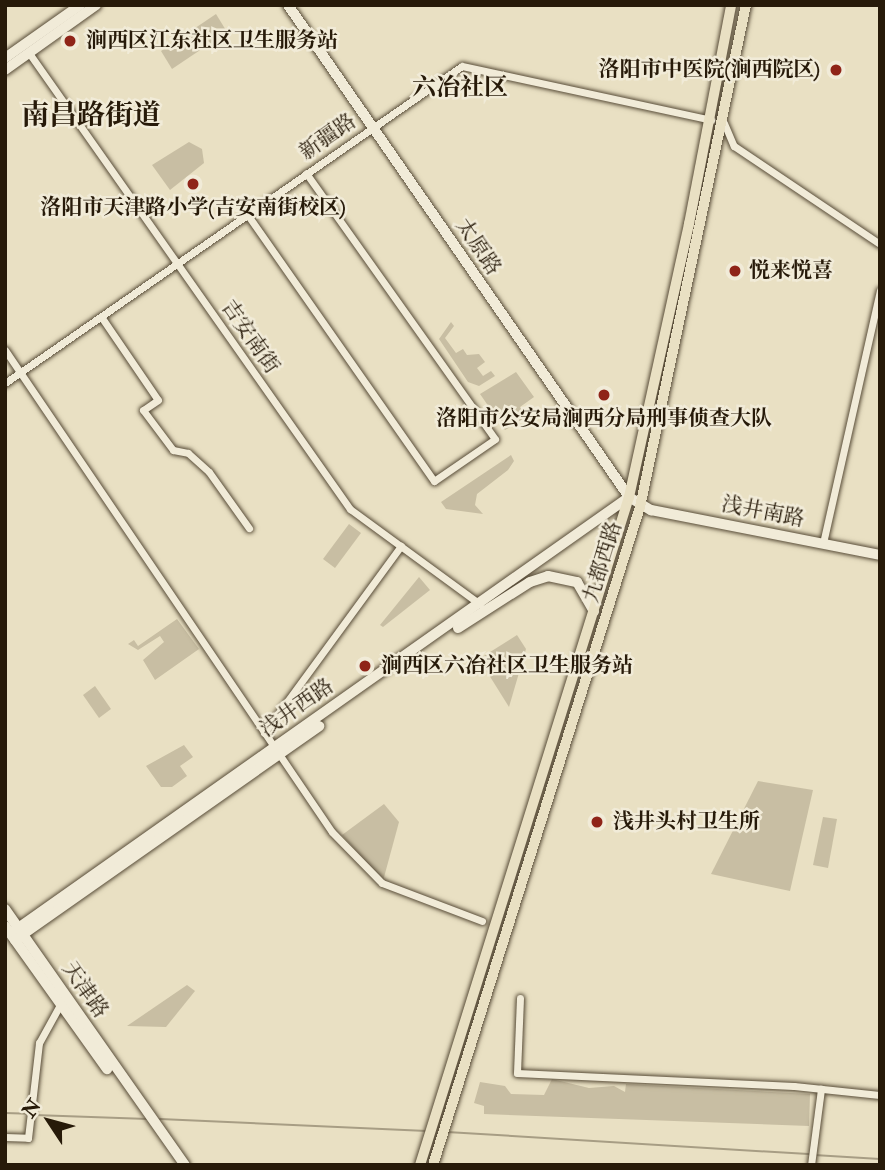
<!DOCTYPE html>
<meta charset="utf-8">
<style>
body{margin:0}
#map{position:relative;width:885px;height:1170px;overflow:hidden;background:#e9e0c3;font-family:"IM FELL Double Pica","Noto Serif SC",serif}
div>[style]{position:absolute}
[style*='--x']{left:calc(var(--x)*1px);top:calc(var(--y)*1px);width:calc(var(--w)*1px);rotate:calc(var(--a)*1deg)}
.green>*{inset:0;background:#c8bea3}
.stream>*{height:2px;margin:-1px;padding:0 1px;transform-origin:1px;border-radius:1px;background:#a79d84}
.roads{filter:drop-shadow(0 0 2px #584c38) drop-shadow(0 0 2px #584c38)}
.street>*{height:7px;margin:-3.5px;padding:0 3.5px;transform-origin:3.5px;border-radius:3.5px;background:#f1ebd8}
.secondary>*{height:10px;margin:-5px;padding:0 5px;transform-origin:5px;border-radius:5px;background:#f1ebd8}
.primary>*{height:10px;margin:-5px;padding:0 5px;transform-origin:5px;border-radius:5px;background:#e9e0c3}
.dots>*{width:19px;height:19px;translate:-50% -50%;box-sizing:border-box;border:4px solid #f1ebd8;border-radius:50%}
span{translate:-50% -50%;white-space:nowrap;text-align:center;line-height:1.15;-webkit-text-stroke:5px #f1ebd8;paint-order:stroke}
.poi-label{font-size:21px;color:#271a09;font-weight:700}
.left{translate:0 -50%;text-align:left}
.right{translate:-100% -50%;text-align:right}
.street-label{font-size:21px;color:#271a09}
.quarter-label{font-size:24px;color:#271a09;font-weight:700}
.district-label{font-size:28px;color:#271a09;font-weight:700}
.frame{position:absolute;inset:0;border:7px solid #271a09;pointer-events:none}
.north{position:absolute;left:14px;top:1086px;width:70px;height:70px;-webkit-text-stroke:5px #f1ebd8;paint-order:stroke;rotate:306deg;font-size:19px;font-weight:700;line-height:28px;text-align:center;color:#271a09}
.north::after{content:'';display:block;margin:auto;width:24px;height:32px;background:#271a09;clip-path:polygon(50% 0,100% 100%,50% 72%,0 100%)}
</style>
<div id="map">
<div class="green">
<i style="clip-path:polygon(216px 14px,227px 32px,172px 69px,161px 51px)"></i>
<i style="clip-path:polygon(189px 142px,202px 149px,204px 163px,170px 190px,152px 165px)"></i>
<i style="clip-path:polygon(451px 322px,454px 326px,445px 338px,456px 353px,463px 349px,467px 355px,479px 354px,485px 362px,477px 368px,483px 376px,491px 371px,495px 376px,479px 386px,468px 382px,439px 339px)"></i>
<i style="clip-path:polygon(516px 372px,534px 397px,520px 407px,528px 417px,505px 430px,480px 394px)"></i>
<i style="clip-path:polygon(511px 455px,514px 461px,508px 470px,477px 494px,475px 505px,483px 514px,446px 509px,441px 502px)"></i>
<i style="clip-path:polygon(349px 524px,361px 533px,335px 568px,323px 559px)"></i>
<i style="clip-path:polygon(419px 577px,430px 590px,383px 627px,380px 625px)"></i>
<i style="clip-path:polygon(177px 619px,199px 649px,155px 680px,143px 660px,164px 642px,160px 636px,138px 650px,128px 644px,134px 640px,138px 646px)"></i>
<i style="clip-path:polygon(517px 635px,526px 649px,509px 707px,479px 659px)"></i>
<i style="clip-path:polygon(95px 686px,111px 709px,99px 718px,83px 695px)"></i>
<i style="clip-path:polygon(184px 745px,193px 757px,180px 766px,187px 776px,172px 787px,161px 787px,146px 766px)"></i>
<i style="clip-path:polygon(758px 781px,813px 790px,790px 891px,711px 874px)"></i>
<i style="clip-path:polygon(384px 804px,399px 822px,383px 881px,342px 835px)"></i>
<i style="clip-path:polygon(823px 817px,837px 819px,828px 868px,813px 865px)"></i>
<i style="clip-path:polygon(187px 985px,195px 991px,166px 1027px,127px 1026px)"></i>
<i style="clip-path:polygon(552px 1079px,589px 1088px,614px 1086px,625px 1092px,626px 1084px,810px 1094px,809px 1126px,484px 1114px,484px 1106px,474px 1103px,480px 1082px,505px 1086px,511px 1094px,544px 1095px)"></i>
</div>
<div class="stream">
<i style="--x:5;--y:1113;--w:24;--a:2"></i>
<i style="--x:34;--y:1115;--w:114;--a:2"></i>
<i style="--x:160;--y:1119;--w:267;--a:2.6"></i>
<i style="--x:447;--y:1132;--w:362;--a:3.5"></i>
<i style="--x:814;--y:1155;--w:66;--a:3.5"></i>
</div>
<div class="roads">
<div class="street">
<i style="--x:29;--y:53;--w:558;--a:54.86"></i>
<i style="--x:350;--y:509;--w:161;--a:36.2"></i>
<i style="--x:724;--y:123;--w:25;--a:67"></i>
<i style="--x:734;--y:146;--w:176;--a:33.9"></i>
<i style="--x:247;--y:214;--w:326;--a:55"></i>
<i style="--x:434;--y:481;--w:74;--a:-34.5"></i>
<i style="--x:495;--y:439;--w:326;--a:-125.4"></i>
<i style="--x:102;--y:318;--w:99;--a:55.7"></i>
<i style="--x:158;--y:400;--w:18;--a:146"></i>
<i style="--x:143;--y:410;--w:50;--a:53.1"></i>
<i style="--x:173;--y:450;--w:15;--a:11"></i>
<i style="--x:188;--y:453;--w:28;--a:42"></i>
<i style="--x:209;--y:472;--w:69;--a:54.5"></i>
<i style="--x:5;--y:350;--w:582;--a:55.85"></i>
<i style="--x:332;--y:832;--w:71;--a:45.6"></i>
<i style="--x:382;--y:883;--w:107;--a:20.8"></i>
<i style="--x:5;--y:383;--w:556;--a:-34.75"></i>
<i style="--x:462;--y:66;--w:255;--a:12.2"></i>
<i style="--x:823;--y:543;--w:259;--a:-77.3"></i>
<i style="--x:264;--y:733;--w:232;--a:-53.8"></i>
<i style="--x:520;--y:998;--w:75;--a:92.3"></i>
<i style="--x:517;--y:1073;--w:277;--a:2.7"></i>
<i style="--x:794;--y:1086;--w:86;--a:6"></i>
<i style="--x:5;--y:1137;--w:23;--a:2"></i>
<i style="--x:28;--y:1138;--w:96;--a:-83.4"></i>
<i style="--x:39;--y:1043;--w:46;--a:-61.2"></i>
<i style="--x:811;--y:1165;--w:77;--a:-82.5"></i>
</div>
<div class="secondary">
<i style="--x:288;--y:5;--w:599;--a:55.27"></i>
<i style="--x:629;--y:497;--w:26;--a:31"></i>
<i style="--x:651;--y:510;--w:233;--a:11.1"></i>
<i style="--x:5;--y:58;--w:92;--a:-35.2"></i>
<i style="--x:5;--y:70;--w:112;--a:-35.5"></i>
<i style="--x:458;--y:628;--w:85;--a:-32.6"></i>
<i style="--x:530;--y:582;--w:19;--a:-18"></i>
<i style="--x:548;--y:576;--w:30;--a:12"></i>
<i style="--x:577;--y:582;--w:34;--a:60"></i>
<i style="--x:5;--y:909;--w:313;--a:54.9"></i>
<i style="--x:5;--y:926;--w:176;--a:54.5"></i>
<i style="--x:11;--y:933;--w:756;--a:-35.2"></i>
<i style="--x:15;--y:940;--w:372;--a:-35.1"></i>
</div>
<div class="primary">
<i style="--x:420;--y:1165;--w:700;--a:-72.63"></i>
<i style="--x:629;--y:497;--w:280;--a:-77.6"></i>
<i style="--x:689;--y:224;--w:223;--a:-79.1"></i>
<i style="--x:433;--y:1165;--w:690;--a:-72.54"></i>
<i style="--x:640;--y:507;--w:513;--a:-78.08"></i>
</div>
</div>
<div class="dots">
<i style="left:70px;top:41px;background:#8f2418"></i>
<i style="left:836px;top:70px;background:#8f2418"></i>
<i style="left:193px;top:184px;background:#8f2418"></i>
<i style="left:735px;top:271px;background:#8f2418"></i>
<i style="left:604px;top:395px;background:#8f2418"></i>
<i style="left:365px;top:666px;background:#8f2418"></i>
<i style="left:597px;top:822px;background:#8f2418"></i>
</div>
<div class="poi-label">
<span class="left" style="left:86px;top:41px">涧西区江东社区卫生服务站</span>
<span class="right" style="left:820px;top:70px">洛阳市中医院(涧西院区)</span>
<span style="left:193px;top:208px">洛阳市天津路小学(吉安南街校区)</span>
<span class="left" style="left:749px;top:271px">悦来悦喜</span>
<span style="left:604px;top:419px">洛阳市公安局涧西分局刑事侦查大队</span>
<span class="left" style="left:381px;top:666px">涧西区六冶社区卫生服务站</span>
<span class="left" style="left:613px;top:822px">浅井头村卫生所</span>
</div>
<div class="street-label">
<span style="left:328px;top:137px;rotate:-35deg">新疆路</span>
<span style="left:478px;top:247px;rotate:56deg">太原路</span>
<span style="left:250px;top:337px;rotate:55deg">吉安南街</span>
<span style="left:763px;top:512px;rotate:11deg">浅井南路</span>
<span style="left:603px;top:562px;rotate:-73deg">九都西路</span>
<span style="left:297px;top:708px;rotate:-35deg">浅井西路</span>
<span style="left:85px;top:990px;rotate:55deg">天津路</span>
</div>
<div class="quarter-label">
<span style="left:460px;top:88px">六冶社区</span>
</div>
<div class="district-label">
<span style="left:91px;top:116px">南昌路街道</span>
</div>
<div class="frame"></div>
<div class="north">N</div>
</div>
